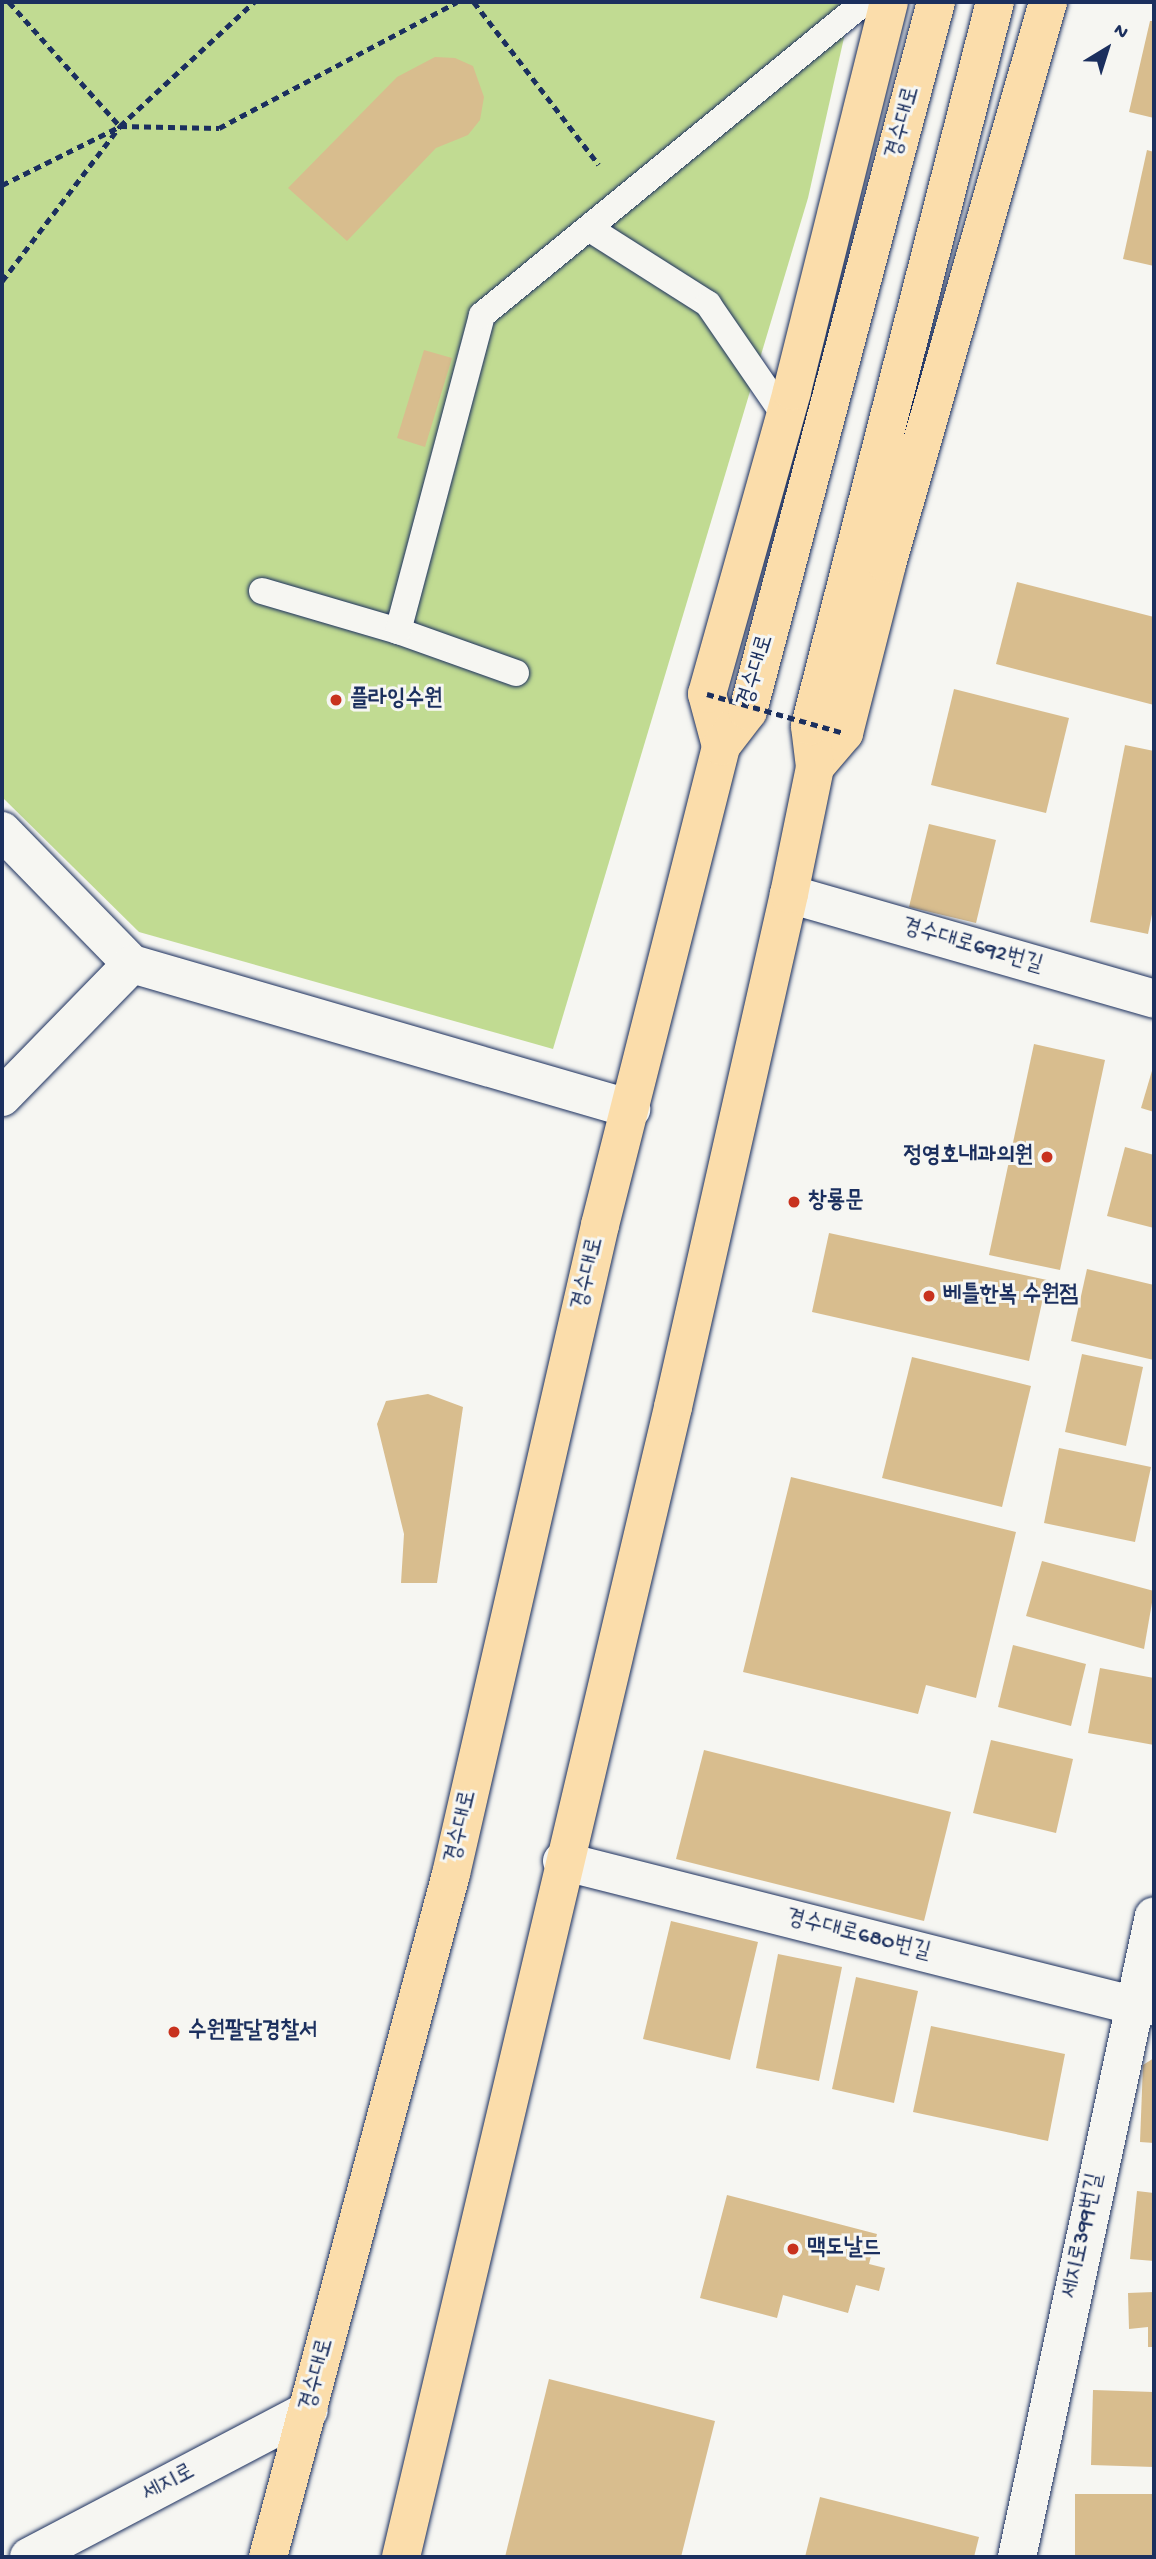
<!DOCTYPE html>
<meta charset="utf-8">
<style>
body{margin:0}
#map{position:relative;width:1156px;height:2559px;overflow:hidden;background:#f6f6f2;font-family:"Gochi Hand","Poor Story",sans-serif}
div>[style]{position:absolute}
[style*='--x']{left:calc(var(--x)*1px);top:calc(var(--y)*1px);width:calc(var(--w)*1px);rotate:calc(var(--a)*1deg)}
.green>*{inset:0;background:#c1db92}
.building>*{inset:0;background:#d8bd8e}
.path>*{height:4.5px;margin-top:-2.25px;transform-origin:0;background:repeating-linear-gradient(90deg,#1b2f5e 0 7px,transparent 0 12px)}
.roads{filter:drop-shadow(0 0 2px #1b2f5e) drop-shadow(0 0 2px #1b2f5e)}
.service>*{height:26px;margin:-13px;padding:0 13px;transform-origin:13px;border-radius:13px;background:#f6f6f2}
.minor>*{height:38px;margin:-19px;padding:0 19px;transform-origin:19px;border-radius:19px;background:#f6f6f2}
.tertiary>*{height:38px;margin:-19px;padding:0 19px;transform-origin:19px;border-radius:19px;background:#f6f6f2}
.primary>*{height:38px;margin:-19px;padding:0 19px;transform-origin:19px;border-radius:19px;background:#fbddab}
.path-bridge>*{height:4.5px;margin-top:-2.25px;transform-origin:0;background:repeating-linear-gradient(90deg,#1b2f5e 0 7px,transparent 0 12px)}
.dots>*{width:19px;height:19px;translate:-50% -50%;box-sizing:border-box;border:4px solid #f6f6f2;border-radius:50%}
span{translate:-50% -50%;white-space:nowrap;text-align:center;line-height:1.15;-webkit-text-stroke:6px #f6f6f2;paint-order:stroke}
.street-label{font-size:23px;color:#1b2f5e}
.poi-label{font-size:23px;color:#1b2f5e;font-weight:700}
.left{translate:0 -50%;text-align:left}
.right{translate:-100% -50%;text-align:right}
.frame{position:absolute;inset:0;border:4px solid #1b2f5e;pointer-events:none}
.north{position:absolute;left:1072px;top:14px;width:70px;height:70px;-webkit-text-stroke:5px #f6f6f2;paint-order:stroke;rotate:38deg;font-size:19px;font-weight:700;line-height:28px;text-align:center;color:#1b2f5e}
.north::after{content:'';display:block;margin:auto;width:24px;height:32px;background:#1b2f5e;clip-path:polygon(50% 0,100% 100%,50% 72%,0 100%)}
</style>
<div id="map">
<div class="green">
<i style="clip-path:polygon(2px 2px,852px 2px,808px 198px,553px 1049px,139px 932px,2px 797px)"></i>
</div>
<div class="building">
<i style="clip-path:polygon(1150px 21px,1154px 21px,1154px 118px,1129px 112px)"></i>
<i style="clip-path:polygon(435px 57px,455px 58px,473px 66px,484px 97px,480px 120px,468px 135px,436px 148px,347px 241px,288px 188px,397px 77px)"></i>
<i style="clip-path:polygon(1147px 150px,1154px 152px,1154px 266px,1123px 259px)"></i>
<i style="clip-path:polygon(424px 350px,452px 358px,425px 447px,397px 438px)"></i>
<i style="clip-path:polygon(1017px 582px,1154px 617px,1154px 705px,996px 664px)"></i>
<i style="clip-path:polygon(954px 689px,1069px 718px,1046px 813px,931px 785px)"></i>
<i style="clip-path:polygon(1125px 745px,1154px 751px,1154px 904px,1148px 934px,1090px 922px)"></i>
<i style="clip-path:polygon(929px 824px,996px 840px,976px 923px,909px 907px)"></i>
<i style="clip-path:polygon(1034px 1044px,1105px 1060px,1060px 1270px,989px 1255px)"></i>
<i style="clip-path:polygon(1154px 1064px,1154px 1112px,1141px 1108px)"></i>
<i style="clip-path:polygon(1125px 1147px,1154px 1155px,1154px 1228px,1107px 1216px)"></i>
<i style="clip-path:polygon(829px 1233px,1047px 1280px,1029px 1361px,812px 1312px)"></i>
<i style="clip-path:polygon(1087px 1269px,1154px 1285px,1154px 1360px,1071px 1341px)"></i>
<i style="clip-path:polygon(1082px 1354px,1143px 1367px,1126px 1446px,1065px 1432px)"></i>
<i style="clip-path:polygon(912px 1357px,1031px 1386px,1002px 1507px,882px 1478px)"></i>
<i style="clip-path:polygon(428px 1394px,463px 1407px,437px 1583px,401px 1583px,404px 1534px,377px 1424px,386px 1401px)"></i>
<i style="clip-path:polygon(1059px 1448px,1151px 1467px,1135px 1542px,1044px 1523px)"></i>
<i style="clip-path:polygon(791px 1477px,1016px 1532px,976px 1698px,926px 1685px,918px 1714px,743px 1672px)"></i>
<i style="clip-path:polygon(1042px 1561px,1154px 1591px,1144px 1649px,1026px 1616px)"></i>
<i style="clip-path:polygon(1013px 1645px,1086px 1664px,1071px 1726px,998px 1707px)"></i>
<i style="clip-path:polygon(1100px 1668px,1154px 1678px,1154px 1745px,1088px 1733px)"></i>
<i style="clip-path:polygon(991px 1740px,1073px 1759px,1056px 1833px,973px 1813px)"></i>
<i style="clip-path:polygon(704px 1750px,951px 1812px,924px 1921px,676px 1859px)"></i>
<i style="clip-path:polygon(671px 1921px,758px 1942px,730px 2060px,643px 2039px)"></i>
<i style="clip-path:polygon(778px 1954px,842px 1967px,819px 2081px,756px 2068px)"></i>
<i style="clip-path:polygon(856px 1977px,918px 1991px,894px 2103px,832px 2089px)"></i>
<i style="clip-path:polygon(931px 2026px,1065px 2054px,1048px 2141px,913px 2112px)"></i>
<i style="clip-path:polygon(1154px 2058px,1154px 2143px,1140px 2142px,1143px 2065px)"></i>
<i style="clip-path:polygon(1137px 2191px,1154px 2193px,1154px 2261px,1130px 2259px)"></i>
<i style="clip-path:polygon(727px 2195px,877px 2234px,869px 2264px,885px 2268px,879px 2291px,856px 2285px,848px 2313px,783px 2295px,777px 2318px,700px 2298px)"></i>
<i style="clip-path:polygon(1154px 2292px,1154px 2347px,1148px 2347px,1148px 2327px,1129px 2329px,1128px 2293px)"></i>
<i style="clip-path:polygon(549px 2379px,715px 2421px,681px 2557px,505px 2557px)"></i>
<i style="clip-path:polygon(1093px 2390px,1154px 2392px,1154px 2467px,1091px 2465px)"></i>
<i style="clip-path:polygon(1075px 2494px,1154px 2494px,1154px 2557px,1075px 2557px)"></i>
<i style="clip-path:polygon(820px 2497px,979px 2537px,974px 2557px,805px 2557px)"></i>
</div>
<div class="path">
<i style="--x:9;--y:2;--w:166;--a:48.2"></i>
<i style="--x:120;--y:126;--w:99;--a:1.2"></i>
<i style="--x:219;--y:128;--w:269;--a:-27.9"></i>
<i style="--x:474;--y:2;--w:205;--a:52.5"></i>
<i style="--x:2;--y:185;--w:128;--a:-26.4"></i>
<i style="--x:2;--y:281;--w:195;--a:-52.7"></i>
<i style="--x:120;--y:126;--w:183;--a:-42.8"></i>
</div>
<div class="roads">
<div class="service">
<i style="--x:590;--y:229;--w:140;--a:32.4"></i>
<i style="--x:708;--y:304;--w:136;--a:55.5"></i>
<i style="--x:262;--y:591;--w:142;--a:16.4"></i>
<i style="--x:516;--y:673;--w:125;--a:-160.4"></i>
<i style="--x:398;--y:631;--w:327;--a:-75.1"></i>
<i style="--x:482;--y:315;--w:495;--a:-39.3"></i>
</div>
<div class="minor">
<i style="--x:2;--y:831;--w:186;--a:45.7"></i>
<i style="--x:132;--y:964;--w:520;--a:16.2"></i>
<i style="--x:789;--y:894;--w:380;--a:16"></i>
<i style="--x:2;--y:1097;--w:186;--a:-45.7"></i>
<i style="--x:562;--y:1861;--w:588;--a:14.18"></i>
<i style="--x:1132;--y:2005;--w:22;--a:3"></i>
<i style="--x:1017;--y:2557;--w:655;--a:-77.94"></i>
</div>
<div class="tertiary">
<i style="--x:29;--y:2557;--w:316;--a:-27.7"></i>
</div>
<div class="primary">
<i style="--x:721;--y:746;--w:54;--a:-105.1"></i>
<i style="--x:707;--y:694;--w:315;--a:-74.3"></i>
<i style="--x:792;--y:391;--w:401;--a:-76"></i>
<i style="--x:815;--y:767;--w:45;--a:-49.5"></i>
<i style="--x:844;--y:733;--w:174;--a:-75.7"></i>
<i style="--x:887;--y:564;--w:585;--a:-74.01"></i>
<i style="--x:268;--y:2557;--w:707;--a:-75"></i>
<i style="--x:451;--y:1874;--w:666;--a:-77.07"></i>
<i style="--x:600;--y:1225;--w:494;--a:-75.8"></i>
<i style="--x:721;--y:746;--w:44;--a:-52.4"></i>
<i style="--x:748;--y:711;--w:734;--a:-75.15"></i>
<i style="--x:401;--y:2557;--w:1182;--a:-76.69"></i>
<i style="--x:673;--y:1407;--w:526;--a:-77.26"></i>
<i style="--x:789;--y:894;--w:130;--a:-78.4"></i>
<i style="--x:815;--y:767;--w:41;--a:-97"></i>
<i style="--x:810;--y:726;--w:747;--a:-75.67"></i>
</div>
</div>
<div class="path-bridge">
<i style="--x:707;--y:694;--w:142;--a:15.9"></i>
</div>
<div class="dots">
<i style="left:336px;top:700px;background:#c8321e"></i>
<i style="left:1047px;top:1157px;background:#c8321e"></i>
<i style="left:794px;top:1202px;background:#c8321e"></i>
<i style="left:929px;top:1296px;background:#c8321e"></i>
<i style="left:174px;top:2032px;background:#c8321e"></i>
<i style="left:793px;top:2249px;background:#c8321e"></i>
</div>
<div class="street-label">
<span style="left:904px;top:123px;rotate:-75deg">경수대로</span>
<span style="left:757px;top:671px;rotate:-73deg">경수대로</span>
<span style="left:972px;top:947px;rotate:16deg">경수대로692번길</span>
<span style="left:589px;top:1274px;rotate:-77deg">경수대로</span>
<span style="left:462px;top:1827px;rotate:-77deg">경수대로</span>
<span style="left:858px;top:1936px;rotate:14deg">경수대로680번길</span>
<span style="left:1084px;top:2236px;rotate:-78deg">세지로399번길</span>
<span style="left:318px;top:2375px;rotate:-75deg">경수대로</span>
<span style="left:169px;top:2484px;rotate:-28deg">세지로</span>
</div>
<div class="poi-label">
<span class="left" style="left:350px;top:700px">플라잉수원</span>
<span class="right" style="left:1033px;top:1157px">정영호내과의원</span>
<span class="left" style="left:808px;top:1202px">창룡문</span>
<span class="left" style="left:943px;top:1296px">베틀한복 수원점</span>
<span class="left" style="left:188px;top:2032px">수원팔달경찰서</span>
<span class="left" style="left:807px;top:2249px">맥도날드</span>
</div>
<div class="frame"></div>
<div class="north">N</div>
</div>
